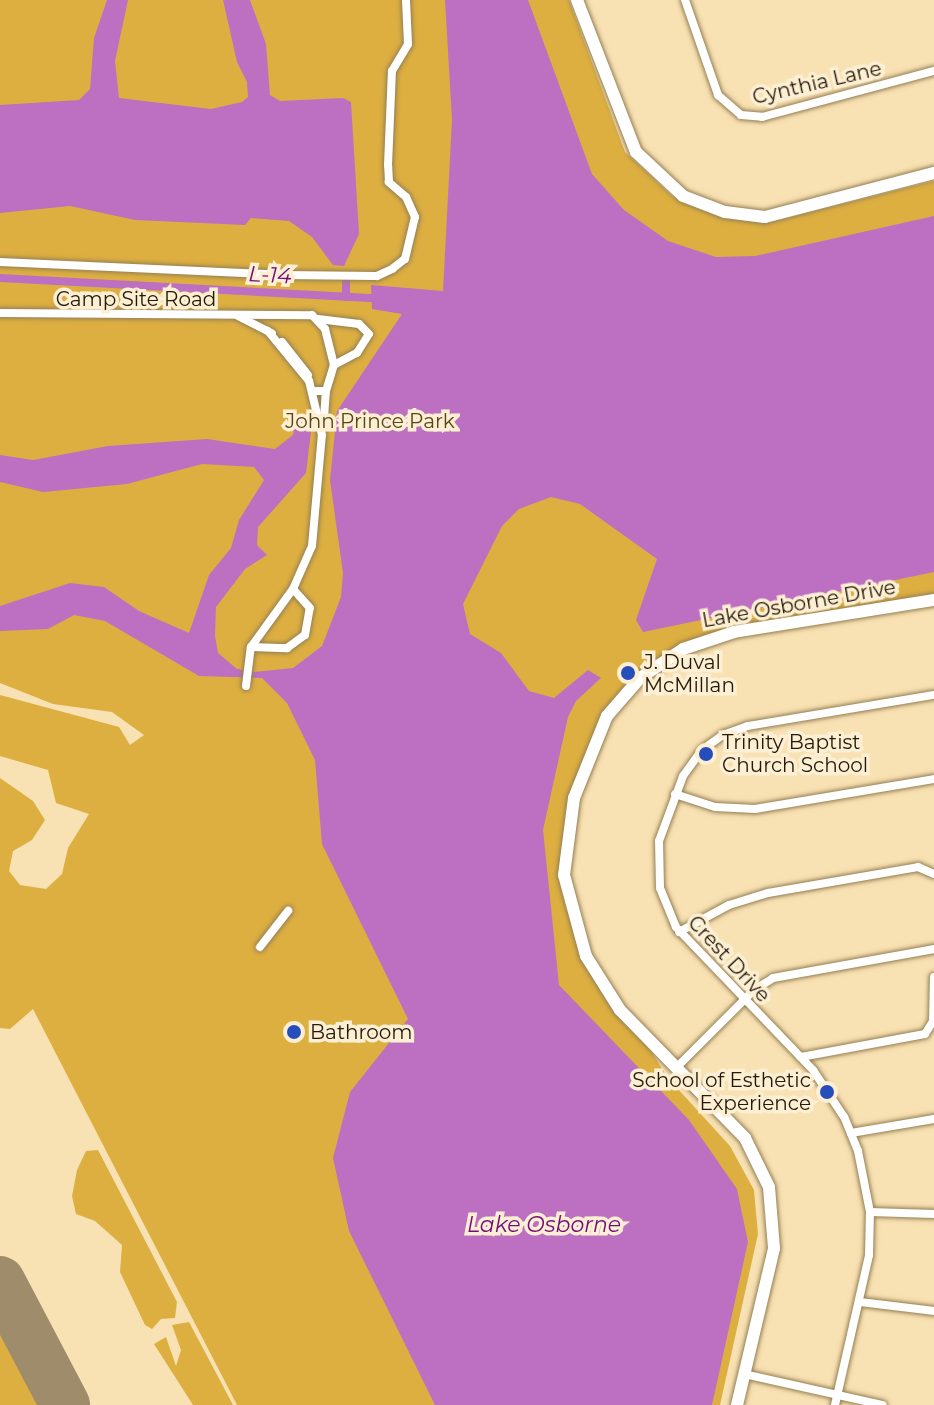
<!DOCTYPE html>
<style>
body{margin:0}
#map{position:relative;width:934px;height:1405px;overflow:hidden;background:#f8e1b2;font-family:Montserrat,sans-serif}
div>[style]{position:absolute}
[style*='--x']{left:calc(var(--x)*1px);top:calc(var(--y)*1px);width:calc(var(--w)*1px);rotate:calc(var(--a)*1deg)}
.green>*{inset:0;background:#ddaf41}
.water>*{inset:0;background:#bd6fc2}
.canal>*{height:8px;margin:-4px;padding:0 4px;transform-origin:4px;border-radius:4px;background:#bd6fc2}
.taxiway>*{height:20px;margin:-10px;padding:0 10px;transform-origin:10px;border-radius:10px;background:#9e8c6a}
.runway>*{height:50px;margin:-25px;padding:0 25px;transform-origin:25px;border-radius:25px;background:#9e8c6a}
.roads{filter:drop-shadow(0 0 2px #947f53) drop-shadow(0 0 2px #947f53)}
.street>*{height:8px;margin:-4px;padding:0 4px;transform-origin:4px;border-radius:4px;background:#fff}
.secondary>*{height:12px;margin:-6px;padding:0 6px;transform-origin:6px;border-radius:6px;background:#fff}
.dots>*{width:22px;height:22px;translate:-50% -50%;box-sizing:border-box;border:4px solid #fdefd4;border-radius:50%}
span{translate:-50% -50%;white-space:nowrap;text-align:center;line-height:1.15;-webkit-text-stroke:7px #fdefd4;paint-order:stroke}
.street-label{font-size:20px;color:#231a08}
.park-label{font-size:20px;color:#5a4515}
.poi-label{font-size:20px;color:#231a08}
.left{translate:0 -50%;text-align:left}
.right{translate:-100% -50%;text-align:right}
.water-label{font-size:22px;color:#720e7a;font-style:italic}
</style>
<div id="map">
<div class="green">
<i style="clip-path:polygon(0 0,569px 0,625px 152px,673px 197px,726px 218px,775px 221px,934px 181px,934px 599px,684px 644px,651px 662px,630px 683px,578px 777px,565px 823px,563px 894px,588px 969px,639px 1031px,667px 1077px,730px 1146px,754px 1190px,758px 1234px,720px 1405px,237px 1405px,33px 1009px,10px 1029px,0 1028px,0 778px,33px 801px,45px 820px,32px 840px,13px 851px,9px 871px,20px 885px,46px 889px,62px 874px,68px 848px,89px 814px,56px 803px,48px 770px,0 756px,0 695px,119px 727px,130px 745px,144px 735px,112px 712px,53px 704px,0 683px)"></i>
<i style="clip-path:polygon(98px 1150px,177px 1302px,175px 1318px,161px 1319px,152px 1329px,145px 1325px,120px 1272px,122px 1245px,95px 1221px,76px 1214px,72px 1196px,77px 1170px,86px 1151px)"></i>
<i style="clip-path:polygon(189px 1322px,233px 1405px,193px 1405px,154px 1344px,166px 1337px,176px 1366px,181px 1350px,172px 1325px)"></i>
<i style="clip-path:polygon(0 1323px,1px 1323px,45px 1405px,0 1405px)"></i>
</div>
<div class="water">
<i style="clip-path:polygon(107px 0,128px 0,115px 61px,119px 98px,211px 109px,242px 102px,248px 97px,247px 82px,237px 62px,223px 0,250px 0,266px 44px,270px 95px,280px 101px,343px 98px,351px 102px,359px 234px,344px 266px,333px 265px,312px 237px,289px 221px,251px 218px,245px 225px,135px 220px,70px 206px,0 213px,0 105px,79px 100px,90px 89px,94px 38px)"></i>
<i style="clip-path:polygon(445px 0,528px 0,592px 174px,624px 210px,668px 241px,716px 257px,755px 256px,934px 216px,934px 572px,643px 632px,636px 620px,657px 559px,580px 504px,551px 497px,519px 509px,502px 526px,463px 604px,470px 634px,501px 653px,529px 691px,554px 698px,588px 670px,601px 678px,576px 701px,568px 717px,543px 830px,559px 985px,689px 1120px,737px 1189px,748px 1242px,712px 1405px,435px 1405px,349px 1231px,333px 1158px,350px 1092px,408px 1019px,322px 844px,315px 760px,287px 703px,262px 678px,199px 676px,105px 621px,74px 615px,48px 629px,0 631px,0 606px,70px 583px,104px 587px,139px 611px,189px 633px,209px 575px,231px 548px,239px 520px,264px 480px,254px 467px,202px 464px,127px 484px,43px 492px,0 482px,0 455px,33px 460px,108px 446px,207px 439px,275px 449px,293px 435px,297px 415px,305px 414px,312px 423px,306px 473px,258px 527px,257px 545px,267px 555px,245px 569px,216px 607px,215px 636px,218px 653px,237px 669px,254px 672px,293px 668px,322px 646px,341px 597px,343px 573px,330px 480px,337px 411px,402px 314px,372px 309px,371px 285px,443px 291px,452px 120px)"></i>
</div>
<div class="canal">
<i style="--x:0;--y:278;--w:384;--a:3.1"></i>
<i style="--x:346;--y:297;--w:15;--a:-90"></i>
</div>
<div class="taxiway">
<i style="--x:0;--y:1296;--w:7;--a:-27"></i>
</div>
<div class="runway">
<i style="--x:0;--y:1281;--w:140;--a:62.3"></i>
</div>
<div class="roads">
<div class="street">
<i style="--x:685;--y:0;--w:101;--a:70.8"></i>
<i style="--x:718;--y:95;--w:30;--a:41"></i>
<i style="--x:741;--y:115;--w:21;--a:5"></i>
<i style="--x:762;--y:117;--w:178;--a:-15"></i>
<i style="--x:0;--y:262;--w:282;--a:2.6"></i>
<i style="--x:282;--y:275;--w:95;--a:0.6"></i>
<i style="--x:377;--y:276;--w:17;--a:-25"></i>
<i style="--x:392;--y:269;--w:16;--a:-38"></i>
<i style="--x:405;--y:259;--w:43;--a:-76.6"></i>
<i style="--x:415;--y:217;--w:22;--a:-114"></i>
<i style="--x:406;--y:197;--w:23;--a:-139"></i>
<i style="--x:389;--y:182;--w:17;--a:-93"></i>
<i style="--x:388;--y:165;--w:94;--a:-87.6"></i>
<i style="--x:392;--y:71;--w:31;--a:-59"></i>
<i style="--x:408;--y:44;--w:44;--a:-92.6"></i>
<i style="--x:0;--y:313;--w:312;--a:0.4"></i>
<i style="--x:312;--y:315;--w:19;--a:47"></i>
<i style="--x:325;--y:329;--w:37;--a:76"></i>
<i style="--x:238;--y:316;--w:38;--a:27"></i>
<i style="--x:282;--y:342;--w:42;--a:51.8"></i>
<i style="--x:313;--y:391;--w:13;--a:0"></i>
<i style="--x:326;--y:391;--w:27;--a:-73"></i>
<i style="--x:334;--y:365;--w:26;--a:-28"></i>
<i style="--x:357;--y:353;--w:22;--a:-58"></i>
<i style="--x:369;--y:334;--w:14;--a:-135"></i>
<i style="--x:359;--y:324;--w:41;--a:-173"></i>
<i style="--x:324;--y:418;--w:27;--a:-86"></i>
<i style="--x:251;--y:647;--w:36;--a:2"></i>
<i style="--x:287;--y:648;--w:22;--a:-36"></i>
<i style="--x:305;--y:635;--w:27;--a:-80"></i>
<i style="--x:310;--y:608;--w:25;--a:-132"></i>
<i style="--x:246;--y:686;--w:39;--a:-83"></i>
<i style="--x:251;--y:647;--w:72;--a:-54.1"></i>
<i style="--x:293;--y:589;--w:47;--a:-66.2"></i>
<i style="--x:312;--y:546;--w:111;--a:-84.9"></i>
<i style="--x:322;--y:435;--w:56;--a:-103.5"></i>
<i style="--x:309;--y:381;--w:65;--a:-129.4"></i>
<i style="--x:675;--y:794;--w:42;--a:18"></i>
<i style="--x:715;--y:807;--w:40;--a:2.9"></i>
<i style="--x:755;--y:809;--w:181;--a:-9.5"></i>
<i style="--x:679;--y:932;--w:57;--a:-28.4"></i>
<i style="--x:729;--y:905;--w:41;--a:-17.1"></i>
<i style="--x:768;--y:893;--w:152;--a:-9.8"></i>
<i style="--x:918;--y:867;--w:17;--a:24"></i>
<i style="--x:260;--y:947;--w:46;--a:-52.1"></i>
<i style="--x:801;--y:1057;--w:126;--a:-10.5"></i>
<i style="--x:925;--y:1034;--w:15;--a:-58"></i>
<i style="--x:933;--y:1021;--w:44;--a:-88.7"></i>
<i style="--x:677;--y:1067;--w:109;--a:-45"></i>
<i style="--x:754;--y:990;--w:22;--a:-32"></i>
<i style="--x:773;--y:978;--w:164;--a:-10.2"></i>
<i style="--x:851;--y:1133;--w:84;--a:-9.6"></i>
<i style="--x:870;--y:1212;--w:64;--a:1.8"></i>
<i style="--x:860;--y:1302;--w:75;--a:6.9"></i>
<i style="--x:744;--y:1374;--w:142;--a:12.6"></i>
<i style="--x:835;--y:1405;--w:154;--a:-77.2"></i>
<i style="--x:869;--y:1255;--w:43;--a:-88.7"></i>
<i style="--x:870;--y:1212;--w:62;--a:-101.1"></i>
<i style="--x:858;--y:1151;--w:37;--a:-112"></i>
<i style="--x:844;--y:1117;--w:56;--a:-123.4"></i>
<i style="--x:813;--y:1070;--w:198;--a:-133.8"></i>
<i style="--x:676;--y:927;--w:42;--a:-112.3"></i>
<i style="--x:660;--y:888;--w:47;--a:-91.2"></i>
<i style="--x:659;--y:841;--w:69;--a:-69.7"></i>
<i style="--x:683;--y:776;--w:32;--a:-54"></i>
<i style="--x:702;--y:750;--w:26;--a:-36"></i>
<i style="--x:723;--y:735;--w:27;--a:-20"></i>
<i style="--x:748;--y:726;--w:189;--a:-9.5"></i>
</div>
<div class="secondary">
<i style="--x:577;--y:0;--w:163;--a:68.8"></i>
<i style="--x:636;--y:152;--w:64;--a:43.1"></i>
<i style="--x:683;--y:196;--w:45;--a:20.9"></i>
<i style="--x:725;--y:212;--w:40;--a:7.1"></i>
<i style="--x:765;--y:217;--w:175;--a:-14.6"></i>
<i style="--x:737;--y:1405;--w:161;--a:-76.7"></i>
<i style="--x:774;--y:1248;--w:61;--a:-94.7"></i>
<i style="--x:769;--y:1187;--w:55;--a:-116.1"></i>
<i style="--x:745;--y:1138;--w:179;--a:-134.3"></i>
<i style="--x:620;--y:1010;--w:64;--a:-122.2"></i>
<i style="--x:586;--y:956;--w:84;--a:-105.2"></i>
<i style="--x:564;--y:875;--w:78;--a:-82.6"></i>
<i style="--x:574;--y:798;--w:88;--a:-68.1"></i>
<i style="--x:607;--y:716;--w:50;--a:-49"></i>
<i style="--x:640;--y:678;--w:52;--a:-34"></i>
<i style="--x:683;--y:649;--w:54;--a:-18.4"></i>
<i style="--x:734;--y:632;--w:203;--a:-9.1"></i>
</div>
</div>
<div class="dots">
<i style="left:628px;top:673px;background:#254dbc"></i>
<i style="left:706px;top:754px;background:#254dbc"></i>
<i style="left:294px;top:1032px;background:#254dbc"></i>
<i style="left:827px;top:1092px;background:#254dbc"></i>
</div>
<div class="street-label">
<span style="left:817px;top:83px;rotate:-13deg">Cynthia Lane</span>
<span style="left:136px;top:299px">Camp Site Road</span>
<span style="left:799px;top:604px;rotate:-10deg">Lake Osborne Drive</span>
<span style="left:729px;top:959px;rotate:47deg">Crest Drive</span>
</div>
<div class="park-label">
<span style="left:370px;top:421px">John Prince Park</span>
</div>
<div class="poi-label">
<span class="left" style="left:644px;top:674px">J. Duval<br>McMillan</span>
<span class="left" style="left:722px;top:754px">Trinity Baptist<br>Church School</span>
<span class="left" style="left:310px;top:1032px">Bathroom</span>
<span class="right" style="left:811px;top:1092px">School of Esthetic<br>Experience</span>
</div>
<div class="water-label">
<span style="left:270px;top:275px;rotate:3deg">L-14</span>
<span style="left:544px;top:1225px">Lake Osborne</span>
</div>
</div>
